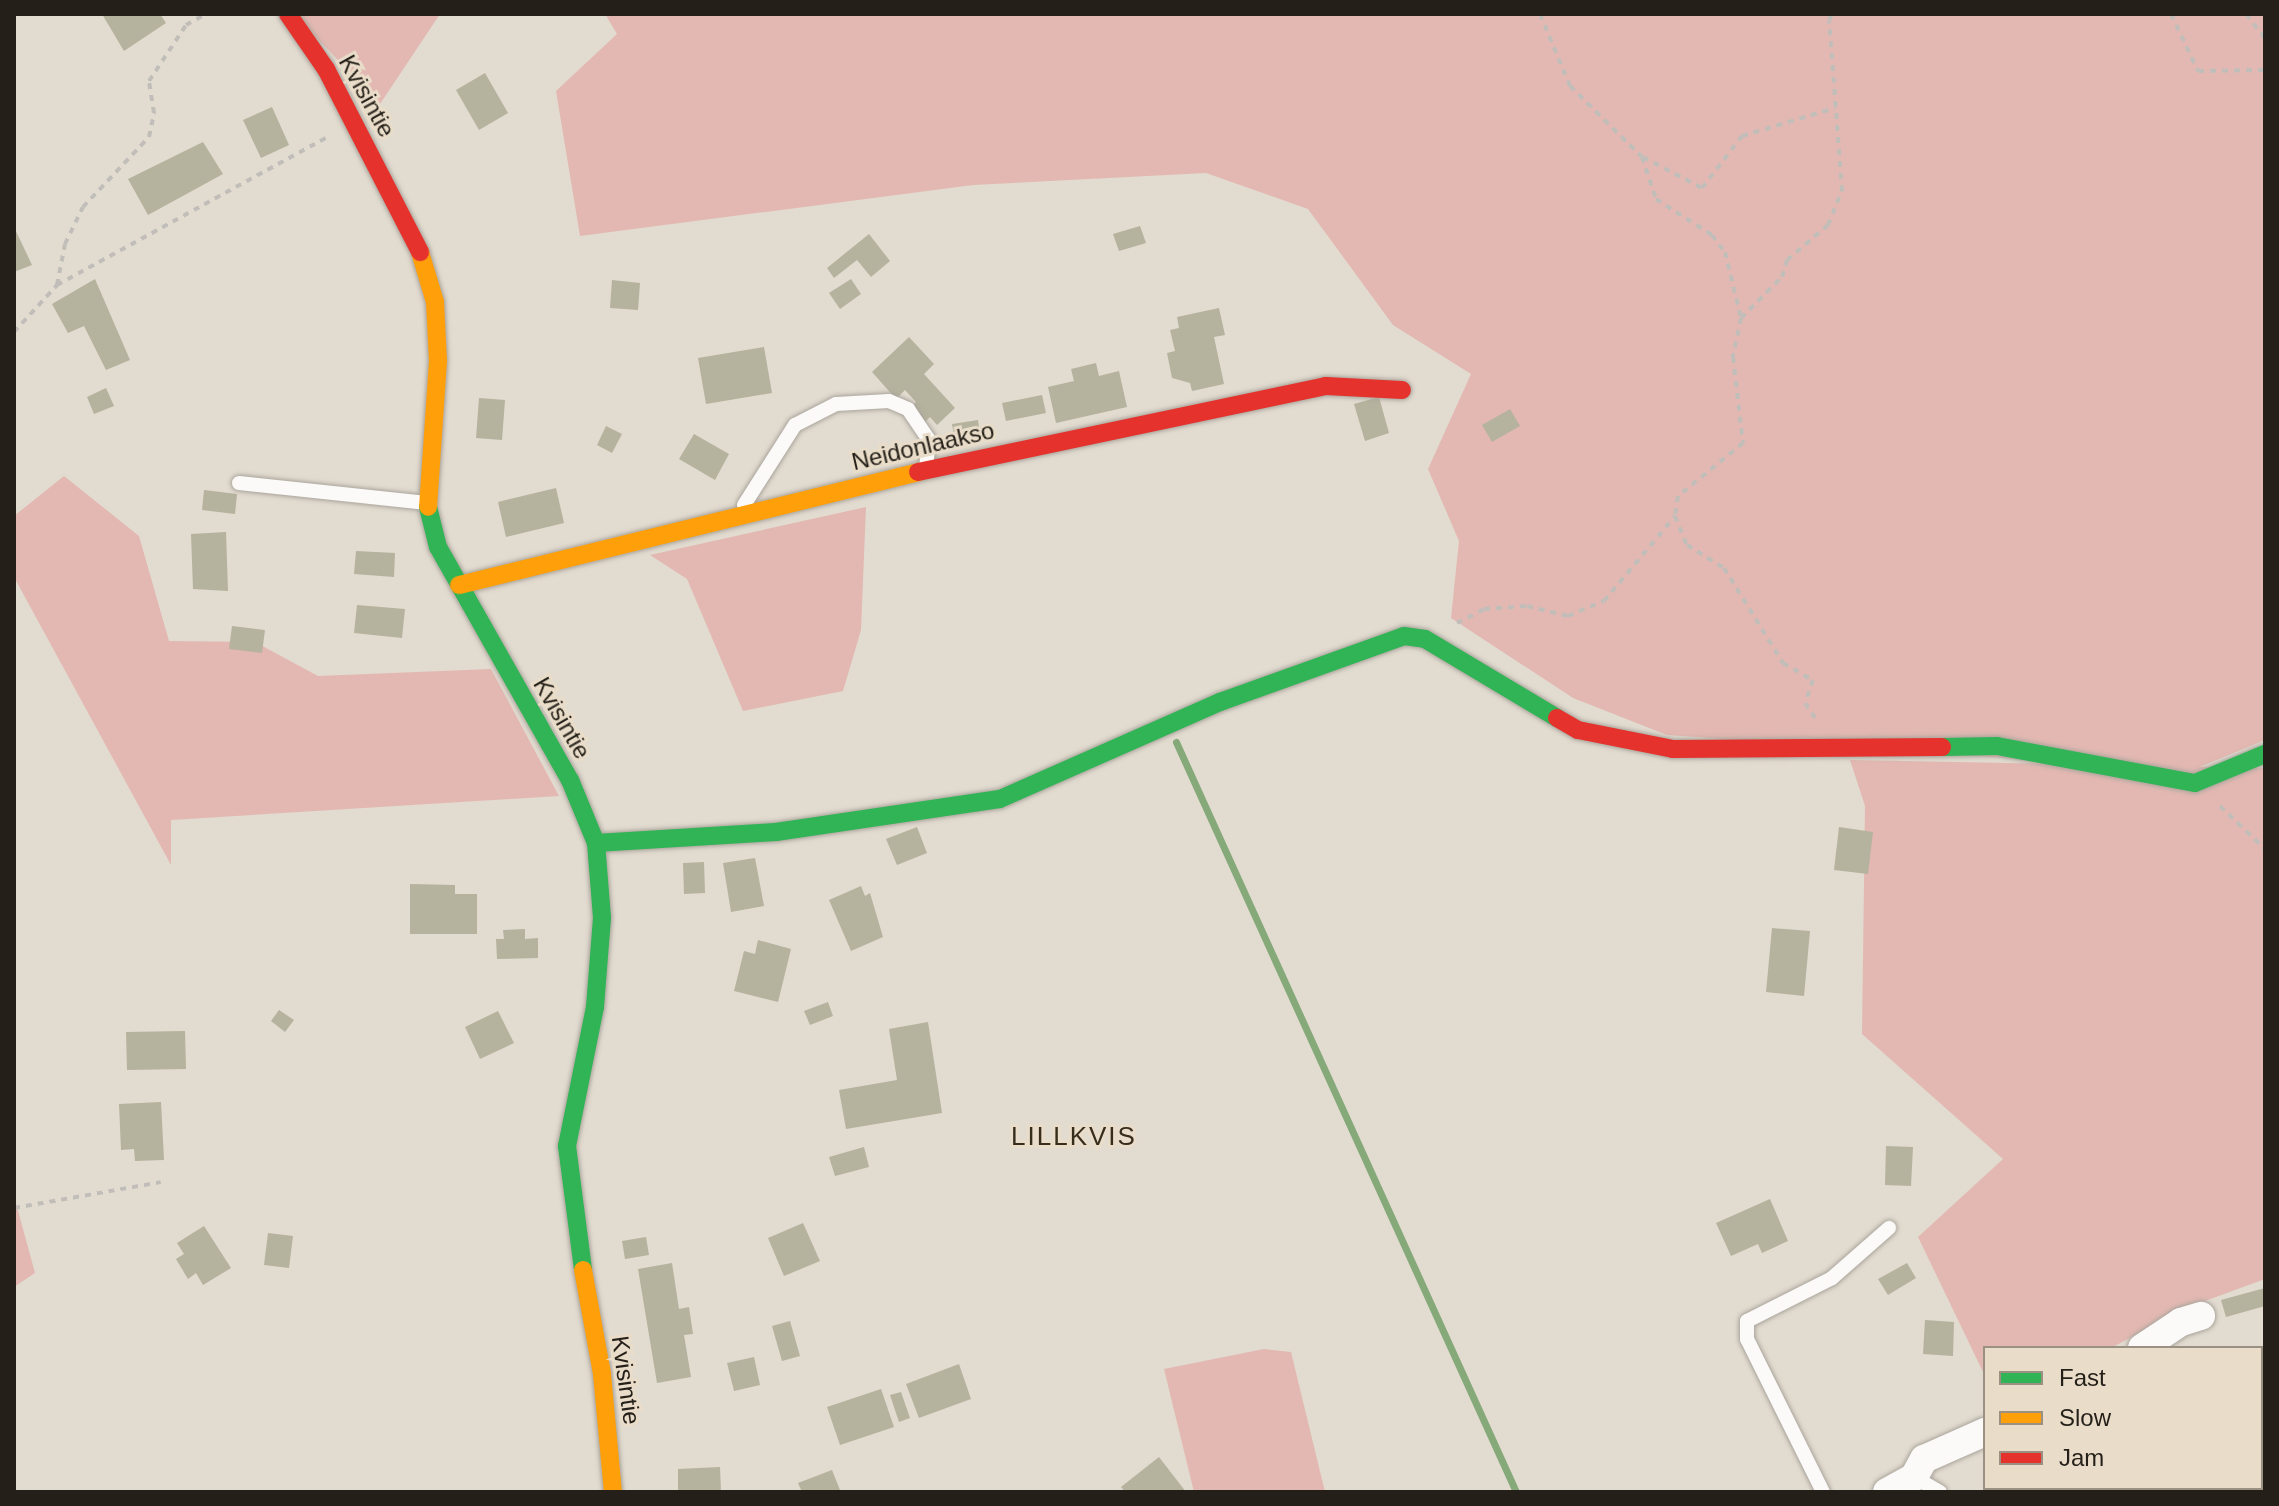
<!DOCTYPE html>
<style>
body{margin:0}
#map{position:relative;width:2279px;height:1506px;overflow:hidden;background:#e2dbd0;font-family:Helvetica,sans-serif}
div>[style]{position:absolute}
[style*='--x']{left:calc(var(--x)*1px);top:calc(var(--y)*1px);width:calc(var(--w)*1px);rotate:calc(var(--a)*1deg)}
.green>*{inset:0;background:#e3b8b2}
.stream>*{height:7px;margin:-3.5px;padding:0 3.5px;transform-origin:3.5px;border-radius:3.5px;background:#85a978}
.building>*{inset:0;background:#b5b29d}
.path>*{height:4px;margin-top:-2px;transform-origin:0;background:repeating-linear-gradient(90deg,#c1beba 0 6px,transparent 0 12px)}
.roads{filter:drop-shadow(0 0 2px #aaa59c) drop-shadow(0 0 2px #aaa59c)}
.lane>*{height:14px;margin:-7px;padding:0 7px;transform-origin:7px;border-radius:7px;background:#fbfaf8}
.street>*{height:28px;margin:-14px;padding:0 14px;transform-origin:14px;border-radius:14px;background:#fbfaf8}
.fast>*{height:18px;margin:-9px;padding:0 9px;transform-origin:9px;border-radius:9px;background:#30b455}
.slow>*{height:18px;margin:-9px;padding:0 9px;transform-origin:9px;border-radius:9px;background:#ff9f0a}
.jam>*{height:18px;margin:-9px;padding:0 9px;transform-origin:9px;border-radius:9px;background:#e5322d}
span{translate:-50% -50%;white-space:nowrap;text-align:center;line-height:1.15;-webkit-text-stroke:6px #e9ddc9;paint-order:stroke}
.street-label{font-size:24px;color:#241f18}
.neighbourhood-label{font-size:26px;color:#372d1d;letter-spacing:2px}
.frame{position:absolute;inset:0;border:16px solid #241f18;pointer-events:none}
.legend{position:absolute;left:1983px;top:1346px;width:280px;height:144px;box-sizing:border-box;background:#e9ddc9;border:2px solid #9a9182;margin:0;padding:10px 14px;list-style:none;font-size:24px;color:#241f18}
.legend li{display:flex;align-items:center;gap:16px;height:40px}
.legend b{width:40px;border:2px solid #9a9182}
</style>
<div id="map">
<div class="green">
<i style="clip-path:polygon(294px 14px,440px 14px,380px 104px)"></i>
<i style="clip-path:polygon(605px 14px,2265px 14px,2265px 740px,2190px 771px,1667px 735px,1573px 698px,1451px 618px,1459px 541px,1428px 469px,1471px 374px,1393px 325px,1308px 209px,1206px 173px,973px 185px,580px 236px,556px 91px,617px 34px)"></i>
<i style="clip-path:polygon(64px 476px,139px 536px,169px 641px,255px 642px,318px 676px,491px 669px,559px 796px,171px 820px,171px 865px,14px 577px,14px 516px)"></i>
<i style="clip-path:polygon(866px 507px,861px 630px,843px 691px,743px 711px,687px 579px,650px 555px)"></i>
<i style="clip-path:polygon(1850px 760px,2265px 768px,2265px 1279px,2186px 1308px,2111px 1348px,1985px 1348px,1985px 1376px,1918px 1237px,2003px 1159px,1862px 1034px,1865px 806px)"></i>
<i style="clip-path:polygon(14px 1196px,35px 1273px,14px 1287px)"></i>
<i style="clip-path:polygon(1264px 1349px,1291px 1352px,1325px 1492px,1194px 1492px,1164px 1369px)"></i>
</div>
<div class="stream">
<i style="--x:1176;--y:742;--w:823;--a:65.61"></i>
</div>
<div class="building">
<i style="clip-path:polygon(102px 14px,160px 14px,166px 23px,124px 51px)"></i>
<i style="clip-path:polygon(485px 73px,508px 113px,479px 130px,456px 90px)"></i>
<i style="clip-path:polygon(272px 107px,289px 145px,261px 158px,243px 120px)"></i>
<i style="clip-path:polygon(203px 142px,223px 174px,148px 215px,128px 179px)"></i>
<i style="clip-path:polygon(1140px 226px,1146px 243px,1119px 251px,1113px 234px)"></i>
<i style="clip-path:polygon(14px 227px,32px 265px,14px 272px)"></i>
<i style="clip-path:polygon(869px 234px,890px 261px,871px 277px,857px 260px,834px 278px,827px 268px)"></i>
<i style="clip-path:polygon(95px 279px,130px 360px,106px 370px,84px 326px,68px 333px,52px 304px)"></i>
<i style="clip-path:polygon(851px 279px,861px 294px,840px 309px,829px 293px)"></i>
<i style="clip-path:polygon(612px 280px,640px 283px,638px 310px,610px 308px)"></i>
<i style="clip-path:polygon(1219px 308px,1225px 335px,1214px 337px,1224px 384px,1192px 391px,1190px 383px,1172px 378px,1167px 353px,1175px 351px,1170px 330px,1179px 328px,1177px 317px)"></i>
<i style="clip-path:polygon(909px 337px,934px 364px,924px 374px,955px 408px,937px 425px,930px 417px,925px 422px,911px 407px,916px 402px,905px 390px,896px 399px,872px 372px)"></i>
<i style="clip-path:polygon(764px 347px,772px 393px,706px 404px,698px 358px)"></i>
<i style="clip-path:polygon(1096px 363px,1099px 376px,1119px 371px,1127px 407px,1056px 423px,1048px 387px,1074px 381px,1071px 369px)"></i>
<i style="clip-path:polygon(106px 388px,114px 406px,94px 414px,87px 397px)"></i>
<i style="clip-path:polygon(1042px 395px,1046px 413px,1006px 421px,1002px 403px)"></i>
<i style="clip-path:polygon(1379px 397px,1389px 433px,1365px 441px,1354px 404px)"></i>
<i style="clip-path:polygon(479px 398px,505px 400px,502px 440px,476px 438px)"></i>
<i style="clip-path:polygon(1510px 409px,1520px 426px,1492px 442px,1482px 425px)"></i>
<i style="clip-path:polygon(978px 420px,980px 437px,955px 441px,952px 424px)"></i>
<i style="clip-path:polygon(606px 426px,622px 434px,612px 453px,597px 445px)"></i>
<i style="clip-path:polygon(694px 434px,729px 454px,715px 480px,679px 459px)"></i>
<i style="clip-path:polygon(556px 488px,564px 523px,506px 537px,498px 502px)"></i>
<i style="clip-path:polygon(204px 490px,237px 494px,235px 514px,202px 510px)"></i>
<i style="clip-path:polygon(226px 532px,228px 591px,193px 589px,191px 534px)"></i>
<i style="clip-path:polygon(356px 551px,395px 553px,394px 577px,354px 574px)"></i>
<i style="clip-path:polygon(357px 605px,405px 609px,402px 638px,354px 633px)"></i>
<i style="clip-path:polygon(232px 626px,265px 630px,262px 653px,229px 649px)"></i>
<i style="clip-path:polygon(917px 827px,927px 853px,897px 865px,886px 839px)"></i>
<i style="clip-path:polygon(1839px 827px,1873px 832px,1868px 874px,1834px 870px)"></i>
<i style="clip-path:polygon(755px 858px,764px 906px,731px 912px,723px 863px)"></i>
<i style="clip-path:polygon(704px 862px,705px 893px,684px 894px,683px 863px)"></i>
<i style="clip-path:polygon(410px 884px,455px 885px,455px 894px,477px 894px,477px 934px,410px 934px)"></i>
<i style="clip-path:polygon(861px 886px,865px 896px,870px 893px,883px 937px,851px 951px,829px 900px)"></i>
<i style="clip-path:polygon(1772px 928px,1810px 931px,1804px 996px,1766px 992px)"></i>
<i style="clip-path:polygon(525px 929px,525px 939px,538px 938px,538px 958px,497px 959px,496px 939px,504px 939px,503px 930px)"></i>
<i style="clip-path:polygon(758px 940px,791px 949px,778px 1002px,734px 991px,744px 951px,755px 954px)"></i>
<i style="clip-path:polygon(828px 1002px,833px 1016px,810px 1025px,804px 1011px)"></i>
<i style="clip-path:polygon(279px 1010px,294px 1020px,285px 1032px,271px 1021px)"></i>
<i style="clip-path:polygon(498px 1011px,514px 1043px,480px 1059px,465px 1027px)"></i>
<i style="clip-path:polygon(928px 1022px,942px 1113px,846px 1129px,839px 1090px,897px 1080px,889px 1029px)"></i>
<i style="clip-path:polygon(185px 1031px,186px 1069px,127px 1070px,126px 1032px)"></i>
<i style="clip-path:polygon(161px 1102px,164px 1160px,135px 1161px,134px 1149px,121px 1150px,119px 1104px)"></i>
<i style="clip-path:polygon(1886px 1146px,1913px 1147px,1911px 1186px,1885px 1185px)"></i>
<i style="clip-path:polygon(864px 1147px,869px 1167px,835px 1176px,829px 1157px)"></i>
<i style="clip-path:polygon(1770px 1199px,1788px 1241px,1762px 1253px,1758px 1244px,1731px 1256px,1716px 1223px)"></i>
<i style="clip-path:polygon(803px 1223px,820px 1261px,784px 1276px,768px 1238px)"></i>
<i style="clip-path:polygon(204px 1226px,231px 1268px,203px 1285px,196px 1273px,188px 1279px,176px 1259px,184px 1254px,177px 1243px)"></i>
<i style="clip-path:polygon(268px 1233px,293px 1236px,289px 1268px,264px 1265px)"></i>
<i style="clip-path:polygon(646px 1237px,649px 1255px,625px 1259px,622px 1241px)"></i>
<i style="clip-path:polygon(672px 1263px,679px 1309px,689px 1307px,693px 1334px,684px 1335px,691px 1377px,657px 1383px,638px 1269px)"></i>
<i style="clip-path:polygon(1907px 1263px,1916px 1278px,1888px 1295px,1878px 1279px)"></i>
<i style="clip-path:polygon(2265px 1288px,2265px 1306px,2226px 1317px,2221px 1300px)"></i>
<i style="clip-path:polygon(1925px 1320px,1954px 1322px,1953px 1356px,1923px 1354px)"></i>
<i style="clip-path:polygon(790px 1321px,800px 1356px,782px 1361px,772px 1326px)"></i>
<i style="clip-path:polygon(754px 1357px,760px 1385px,734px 1391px,727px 1363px)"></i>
<i style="clip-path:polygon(959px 1364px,971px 1399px,919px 1418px,906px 1384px)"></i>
<i style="clip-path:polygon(881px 1389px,894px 1427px,840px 1445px,827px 1407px)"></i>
<i style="clip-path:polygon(901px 1392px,910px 1418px,899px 1422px,890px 1395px)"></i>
<i style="clip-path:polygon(1159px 1457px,1186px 1492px,1125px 1492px,1121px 1487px)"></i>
<i style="clip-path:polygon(720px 1467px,721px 1492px,678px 1492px,678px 1469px)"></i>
<i style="clip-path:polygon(832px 1470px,840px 1490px,802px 1492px,798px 1483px)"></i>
</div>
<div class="path">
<i style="--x:1540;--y:14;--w:78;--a:67.4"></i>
<i style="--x:1570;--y:86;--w:101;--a:44.6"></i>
<i style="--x:1642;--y:157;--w:44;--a:71.6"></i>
<i style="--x:1656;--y:199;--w:67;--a:32.7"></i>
<i style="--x:1712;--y:235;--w:21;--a:53"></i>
<i style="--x:1725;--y:252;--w:68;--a:76.4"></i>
<i style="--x:1741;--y:318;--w:40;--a:102"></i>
<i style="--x:1733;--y:357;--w:87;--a:83.4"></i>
<i style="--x:1743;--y:443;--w:84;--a:140.8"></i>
<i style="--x:1678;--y:496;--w:20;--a:99"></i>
<i style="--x:1675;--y:516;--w:31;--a:68"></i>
<i style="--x:1687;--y:545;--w:44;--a:31.9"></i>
<i style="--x:1724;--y:568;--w:112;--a:58.2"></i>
<i style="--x:1783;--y:663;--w:34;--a:30"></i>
<i style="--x:1813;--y:680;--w:24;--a:109"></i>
<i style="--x:1805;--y:703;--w:18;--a:56"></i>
<i style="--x:2171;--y:14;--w:63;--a:64.7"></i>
<i style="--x:2198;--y:71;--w:67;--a:-0.9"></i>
<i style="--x:2246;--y:14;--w:31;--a:52"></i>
<i style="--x:1643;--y:157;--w:67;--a:27.7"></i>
<i style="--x:1702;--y:188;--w:66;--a:-52.4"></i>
<i style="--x:1742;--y:136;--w:97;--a:-16.8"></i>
<i style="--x:57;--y:285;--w:42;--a:-79"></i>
<i style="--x:65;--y:244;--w:41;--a:-64.1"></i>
<i style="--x:83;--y:207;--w:96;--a:-46.7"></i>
<i style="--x:149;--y:137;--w:25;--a:-78"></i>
<i style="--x:154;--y:113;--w:32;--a:-99"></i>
<i style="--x:149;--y:81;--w:67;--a:-56.5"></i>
<i style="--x:186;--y:25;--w:23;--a:-29"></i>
<i style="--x:1741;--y:318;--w:58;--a:-45"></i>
<i style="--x:1782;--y:277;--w:18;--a:-74"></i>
<i style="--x:1787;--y:260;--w:54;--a:-40.5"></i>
<i style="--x:1828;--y:225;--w:37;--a:-68"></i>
<i style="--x:1842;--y:191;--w:171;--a:-94.3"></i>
<i style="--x:1829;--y:20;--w:7;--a:-63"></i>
<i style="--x:14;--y:332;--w:64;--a:-47.5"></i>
<i style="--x:57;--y:285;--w:310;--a:-28.7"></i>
<i style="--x:1457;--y:623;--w:30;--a:-27"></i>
<i style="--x:1484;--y:609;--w:43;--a:-4"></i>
<i style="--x:1527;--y:606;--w:42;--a:13.7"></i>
<i style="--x:1568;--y:616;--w:39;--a:-23"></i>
<i style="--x:1604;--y:601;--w:111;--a:-50.1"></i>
<i style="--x:2220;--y:806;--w:62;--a:43.7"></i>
<i style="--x:14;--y:1208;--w:149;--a:-10"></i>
</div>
<div class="roads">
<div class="lane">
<i style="--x:239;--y:483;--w:189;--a:6.1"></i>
<i style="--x:744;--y:505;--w:95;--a:-57.5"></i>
<i style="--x:795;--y:425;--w:46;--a:-27.1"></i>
<i style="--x:836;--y:404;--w:53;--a:-3.2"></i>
<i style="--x:889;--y:401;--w:21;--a:23"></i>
<i style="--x:908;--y:409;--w:37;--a:56"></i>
<i style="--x:929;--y:440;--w:30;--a:96"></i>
<i style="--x:1914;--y:1477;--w:30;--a:30"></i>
<i style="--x:1823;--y:1492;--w:171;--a:-116.4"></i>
<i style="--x:1747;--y:1339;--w:18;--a:-90"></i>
<i style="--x:1747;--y:1321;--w:95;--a:-26.8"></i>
<i style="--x:1832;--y:1278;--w:76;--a:-41.3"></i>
</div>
<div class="street">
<i style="--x:2142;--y:1348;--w:47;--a:-33.7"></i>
<i style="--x:2181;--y:1322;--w:21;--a:-17"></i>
<i style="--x:1887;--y:1492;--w:31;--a:-29"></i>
<i style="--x:1914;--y:1477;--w:21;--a:-61"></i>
<i style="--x:1924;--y:1459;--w:67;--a:-23.9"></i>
</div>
<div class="fast">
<i style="--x:428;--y:507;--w:41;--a:76"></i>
<i style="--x:438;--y:547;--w:268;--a:60.5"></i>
<i style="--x:570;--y:780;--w:68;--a:67.6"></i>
<i style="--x:596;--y:843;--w:75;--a:85.4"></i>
<i style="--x:602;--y:918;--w:89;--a:94.5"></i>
<i style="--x:595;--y:1007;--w:142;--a:101.4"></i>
<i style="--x:567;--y:1146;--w:125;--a:82.6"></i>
<i style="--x:1942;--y:747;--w:55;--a:-1"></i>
<i style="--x:1997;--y:746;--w:201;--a:10.6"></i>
<i style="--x:2195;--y:783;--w:76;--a:-22.5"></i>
<i style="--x:596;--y:843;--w:180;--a:-3.5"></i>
<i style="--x:776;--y:832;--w:226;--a:-8.4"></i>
<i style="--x:1000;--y:799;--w:240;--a:-23.8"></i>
<i style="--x:1220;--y:702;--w:195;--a:-19.7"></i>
<i style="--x:1404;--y:636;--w:21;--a:8"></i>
<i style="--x:1425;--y:639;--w:154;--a:30.9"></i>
</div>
<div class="slow">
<i style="--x:420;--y:252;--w:52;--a:73.3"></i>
<i style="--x:435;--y:302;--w:59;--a:87.1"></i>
<i style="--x:438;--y:361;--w:146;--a:93.9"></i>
<i style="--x:459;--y:585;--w:473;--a:-13.8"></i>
<i style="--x:583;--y:1270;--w:106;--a:79.6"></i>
<i style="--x:602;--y:1374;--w:119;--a:84.7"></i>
</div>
<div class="jam">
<i style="--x:288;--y:14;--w:67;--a:55.4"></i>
<i style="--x:326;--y:69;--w:206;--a:62.8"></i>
<i style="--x:918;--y:472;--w:417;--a:-11.9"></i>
<i style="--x:1326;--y:386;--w:76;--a:3"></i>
<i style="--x:1557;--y:718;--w:24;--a:30"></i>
<i style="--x:1578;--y:730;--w:97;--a:11.3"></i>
<i style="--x:1673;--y:749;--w:269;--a:-0.4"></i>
</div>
</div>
<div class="street-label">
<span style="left:367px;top:96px;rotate:61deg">Kvisintie</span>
<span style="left:923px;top:446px;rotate:-13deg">Neidonlaakso</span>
<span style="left:562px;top:718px;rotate:60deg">Kvisintie</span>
<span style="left:626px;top:1380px;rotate:82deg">Kvisintie</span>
</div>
<div class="neighbourhood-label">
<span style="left:1074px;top:1137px">LILLKVIS</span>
</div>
<div class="frame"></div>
<ul class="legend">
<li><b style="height:10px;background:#30b455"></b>Fast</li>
<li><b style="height:10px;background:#ff9f0a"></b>Slow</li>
<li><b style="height:10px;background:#e5322d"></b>Jam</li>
</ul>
</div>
